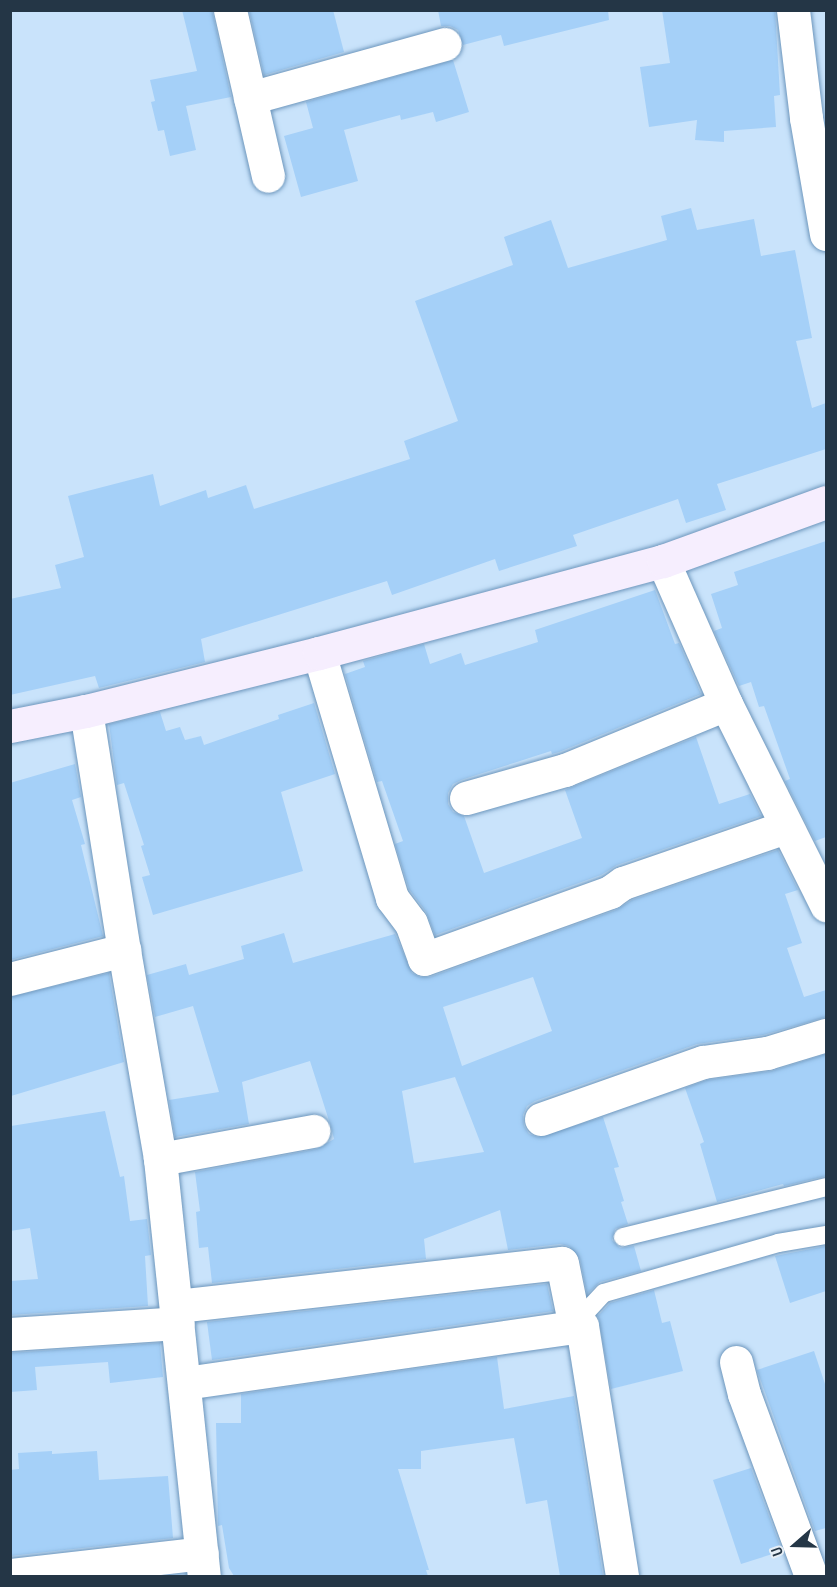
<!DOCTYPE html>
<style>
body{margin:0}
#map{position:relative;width:837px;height:1587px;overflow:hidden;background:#c9e3fb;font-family:"Sofia Sans Condensed",sans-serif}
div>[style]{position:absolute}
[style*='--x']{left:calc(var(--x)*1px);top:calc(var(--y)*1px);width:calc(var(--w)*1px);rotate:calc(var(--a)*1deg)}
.building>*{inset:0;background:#a5d0f8}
.roads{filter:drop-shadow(0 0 2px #6d96bc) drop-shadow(0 0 2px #6d96bc)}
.lane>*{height:18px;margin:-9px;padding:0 9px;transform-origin:9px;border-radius:9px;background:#fff}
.street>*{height:33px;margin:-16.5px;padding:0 16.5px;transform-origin:16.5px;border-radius:16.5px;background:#fff}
.secondary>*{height:33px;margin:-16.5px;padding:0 16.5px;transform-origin:16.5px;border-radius:16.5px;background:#f6eefe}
span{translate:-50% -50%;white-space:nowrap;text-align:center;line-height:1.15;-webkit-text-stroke:4.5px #e5eef6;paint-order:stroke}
.frame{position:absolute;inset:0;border:12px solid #243646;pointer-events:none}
.north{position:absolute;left:765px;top:1515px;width:60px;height:60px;-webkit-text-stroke:4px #e5eef6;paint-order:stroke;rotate:250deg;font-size:16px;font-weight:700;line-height:24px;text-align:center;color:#243646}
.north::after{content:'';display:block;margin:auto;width:21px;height:27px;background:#243646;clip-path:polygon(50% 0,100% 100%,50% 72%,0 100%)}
</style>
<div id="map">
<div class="building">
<i style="clip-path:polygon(182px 10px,212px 10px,231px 97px,186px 106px,196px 150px,170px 156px,164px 130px,158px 131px,151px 102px,155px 101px,150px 80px,197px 71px)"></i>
<i style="clip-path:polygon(249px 10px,333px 10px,344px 52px,264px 75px)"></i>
<i style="clip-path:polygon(438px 10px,608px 10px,609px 20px,504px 46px,501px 35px,463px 45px,458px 30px,450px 26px,441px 26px)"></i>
<i style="clip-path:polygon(662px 10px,775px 10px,780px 95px,774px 96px,776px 127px,724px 131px,724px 142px,695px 140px,697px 120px,649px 127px,640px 67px,670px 63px)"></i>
<i style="clip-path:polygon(453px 60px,469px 112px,436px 122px,433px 112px,401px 120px,400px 115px,344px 130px,358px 181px,301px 197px,284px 136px,313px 128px,306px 102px)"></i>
<i style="clip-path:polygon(691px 208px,697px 230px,754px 219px,761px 256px,795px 250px,812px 338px,796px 341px,812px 408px,826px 403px,826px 449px,717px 484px,726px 510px,686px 523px,678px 499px,573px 535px,577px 546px,499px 571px,495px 559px,392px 595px,387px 581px,201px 639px,205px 662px,99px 688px,95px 676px,10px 695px,10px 599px,61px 588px,55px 565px,84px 557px,68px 496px,153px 474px,160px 506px,206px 490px,208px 498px,246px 485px,254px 509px,410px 459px,404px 441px,458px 421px,415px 301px,513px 265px,504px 237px,551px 220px,568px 268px,667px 240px,661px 216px)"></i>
<i style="clip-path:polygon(826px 541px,826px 837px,815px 841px,785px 781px,790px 779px,764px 706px,759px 707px,751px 682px,739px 686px,714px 631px,722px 628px,711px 594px,738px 585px,734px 572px)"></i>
<i style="clip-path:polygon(655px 590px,675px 644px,679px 643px,701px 694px,559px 752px,552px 754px,551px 751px,461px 780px,453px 784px,448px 793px,448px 804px,453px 812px,464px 816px,484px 873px,582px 838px,565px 790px,696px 737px,719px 804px,750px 794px,761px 816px,617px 865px,601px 875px,435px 935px,426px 912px,409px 889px,395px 844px,403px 841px,382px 781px,377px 782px,345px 674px,365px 667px,363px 661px,424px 644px,430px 664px,461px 653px,465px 665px,538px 642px,535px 630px)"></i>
<i style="clip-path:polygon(314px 703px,335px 774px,281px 792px,303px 871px,153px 915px,142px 877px,150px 875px,141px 846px,144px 845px,124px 783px,117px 785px,109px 724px,160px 712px,166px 731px,180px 727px,185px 740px,201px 736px,204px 745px,279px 719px,278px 715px)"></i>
<i style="clip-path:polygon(75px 764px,81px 797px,72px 800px,85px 844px,81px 845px,103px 936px,10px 960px,10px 783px)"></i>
<i style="clip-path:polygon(evenodd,778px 850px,798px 890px,785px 894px,802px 943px,787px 948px,804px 997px,826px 990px,826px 1017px,763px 1035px,697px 1044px,535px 1101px,527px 1106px,523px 1115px,524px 1126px,529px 1134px,538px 1137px,603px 1117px,619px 1167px,614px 1168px,624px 1201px,621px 1202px,628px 1224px,615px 1229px,612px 1240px,620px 1248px,634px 1246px,641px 1271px,600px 1282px,587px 1294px,580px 1259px,569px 1246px,560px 1244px,508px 1250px,500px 1210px,424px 1239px,426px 1259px,212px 1283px,208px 1247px,199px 1248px,196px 1212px,200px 1211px,195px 1172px,317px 1149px,334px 1139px,331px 1127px,310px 1061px,242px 1082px,249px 1124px,175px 1137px,169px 1100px,219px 1092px,193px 1006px,155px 1017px,147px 975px,186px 964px,189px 975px,244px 959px,241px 946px,284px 933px,293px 963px,395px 934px,412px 973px,420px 977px,430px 977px,616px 910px,632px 900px,778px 850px,533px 977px,552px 1031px,462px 1066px,443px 1007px,533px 977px,778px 850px,455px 1077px,484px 1152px,414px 1163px,402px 1091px,455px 1077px)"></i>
<i style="clip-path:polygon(109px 973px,124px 1062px,11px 1096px,10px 997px)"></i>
<i style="clip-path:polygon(826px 1054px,826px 1176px,784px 1186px,783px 1184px,717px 1202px,700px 1144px,704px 1142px,685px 1088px,707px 1080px,772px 1071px)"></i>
<i style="clip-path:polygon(105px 1111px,120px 1177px,124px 1176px,130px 1221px,147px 1219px,151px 1255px,145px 1256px,148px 1306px,10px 1315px,10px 1281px,38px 1279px,30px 1228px,10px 1231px,11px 1126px)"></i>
<i style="clip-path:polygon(826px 1246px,826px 1291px,790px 1303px,775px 1256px)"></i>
<i style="clip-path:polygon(547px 1284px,553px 1311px,212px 1360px,207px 1322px)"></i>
<i style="clip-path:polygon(654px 1290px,662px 1323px,670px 1321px,683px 1371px,611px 1389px,598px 1316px,610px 1303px)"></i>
<i style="clip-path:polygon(160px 1343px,163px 1377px,110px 1383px,108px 1362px,35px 1367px,37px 1390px,10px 1392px,10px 1353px)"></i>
<i style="clip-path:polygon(814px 1351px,826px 1387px,826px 1528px,815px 1531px,757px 1370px)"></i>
<i style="clip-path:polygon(497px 1357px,504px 1409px,574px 1396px,603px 1576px,560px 1576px,547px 1500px,526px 1504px,514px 1438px,421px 1451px,421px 1469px,398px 1469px,429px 1570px,426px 1570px,428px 1576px,234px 1576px,229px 1568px,222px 1525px,218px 1526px,216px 1423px,241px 1423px,241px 1394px)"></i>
<i style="clip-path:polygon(52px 1451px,52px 1454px,97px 1451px,99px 1480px,168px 1476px,173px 1538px,10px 1556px,10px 1470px,19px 1469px,18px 1453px)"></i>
<i style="clip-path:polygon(751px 1468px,782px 1551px,741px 1564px,713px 1480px)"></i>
</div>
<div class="roads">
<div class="lane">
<i style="--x:623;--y:1237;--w:209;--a:-13.8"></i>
<i style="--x:582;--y:1326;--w:15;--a:-74"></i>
<i style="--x:586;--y:1312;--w:26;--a:-47"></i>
<i style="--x:604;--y:1293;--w:181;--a:-16"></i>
<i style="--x:778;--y:1243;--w:49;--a:-9.5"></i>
</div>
<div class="street">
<i style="--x:230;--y:10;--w:170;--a:77.1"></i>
<i style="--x:793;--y:10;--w:109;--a:83.1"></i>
<i style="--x:806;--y:118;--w:118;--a:80.2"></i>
<i style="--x:250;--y:98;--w:202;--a:-15.5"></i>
<i style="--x:663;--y:561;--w:156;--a:66.2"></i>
<i style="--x:726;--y:704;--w:225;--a:63.5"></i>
<i style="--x:319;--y:653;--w:256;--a:73.4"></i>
<i style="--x:392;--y:898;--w:31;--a:53"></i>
<i style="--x:411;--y:923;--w:38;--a:70"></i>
<i style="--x:424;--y:959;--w:198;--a:-19.8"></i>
<i style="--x:610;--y:892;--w:16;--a:-35"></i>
<i style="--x:623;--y:883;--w:172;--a:-19"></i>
<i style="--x:86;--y:711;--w:242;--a:81"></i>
<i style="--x:124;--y:950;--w:212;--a:80.2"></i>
<i style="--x:160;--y:1159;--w:419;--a:84"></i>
<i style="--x:466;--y:798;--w:103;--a:-15.8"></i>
<i style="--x:565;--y:770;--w:174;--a:-22.3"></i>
<i style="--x:10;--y:979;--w:118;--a:-14.3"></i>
<i style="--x:541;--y:1119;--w:172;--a:-19.4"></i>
<i style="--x:703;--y:1062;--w:65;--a:-8"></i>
<i style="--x:767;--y:1053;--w:62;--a:-17"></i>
<i style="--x:160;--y:1159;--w:156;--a:-10.4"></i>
<i style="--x:177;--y:1306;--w:387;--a:-6.4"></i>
<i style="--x:562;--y:1263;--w:65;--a:78.5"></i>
<i style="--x:575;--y:1327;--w:7;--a:-8"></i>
<i style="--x:582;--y:1326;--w:253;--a:80.9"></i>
<i style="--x:10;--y:1334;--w:168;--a:-3.7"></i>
<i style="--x:736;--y:1362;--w:33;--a:76"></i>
<i style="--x:744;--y:1394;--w:194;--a:69.8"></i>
<i style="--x:185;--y:1383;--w:394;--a:-8.2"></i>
<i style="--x:10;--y:1575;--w:193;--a:-6.5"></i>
</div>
<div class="secondary">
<i style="--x:10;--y:726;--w:77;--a:-11.2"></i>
<i style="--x:86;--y:711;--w:240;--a:-14"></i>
<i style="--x:319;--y:653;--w:356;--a:-15"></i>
<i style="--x:663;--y:561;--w:173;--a:-19.9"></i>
</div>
</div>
<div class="frame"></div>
<div class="north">U</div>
</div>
